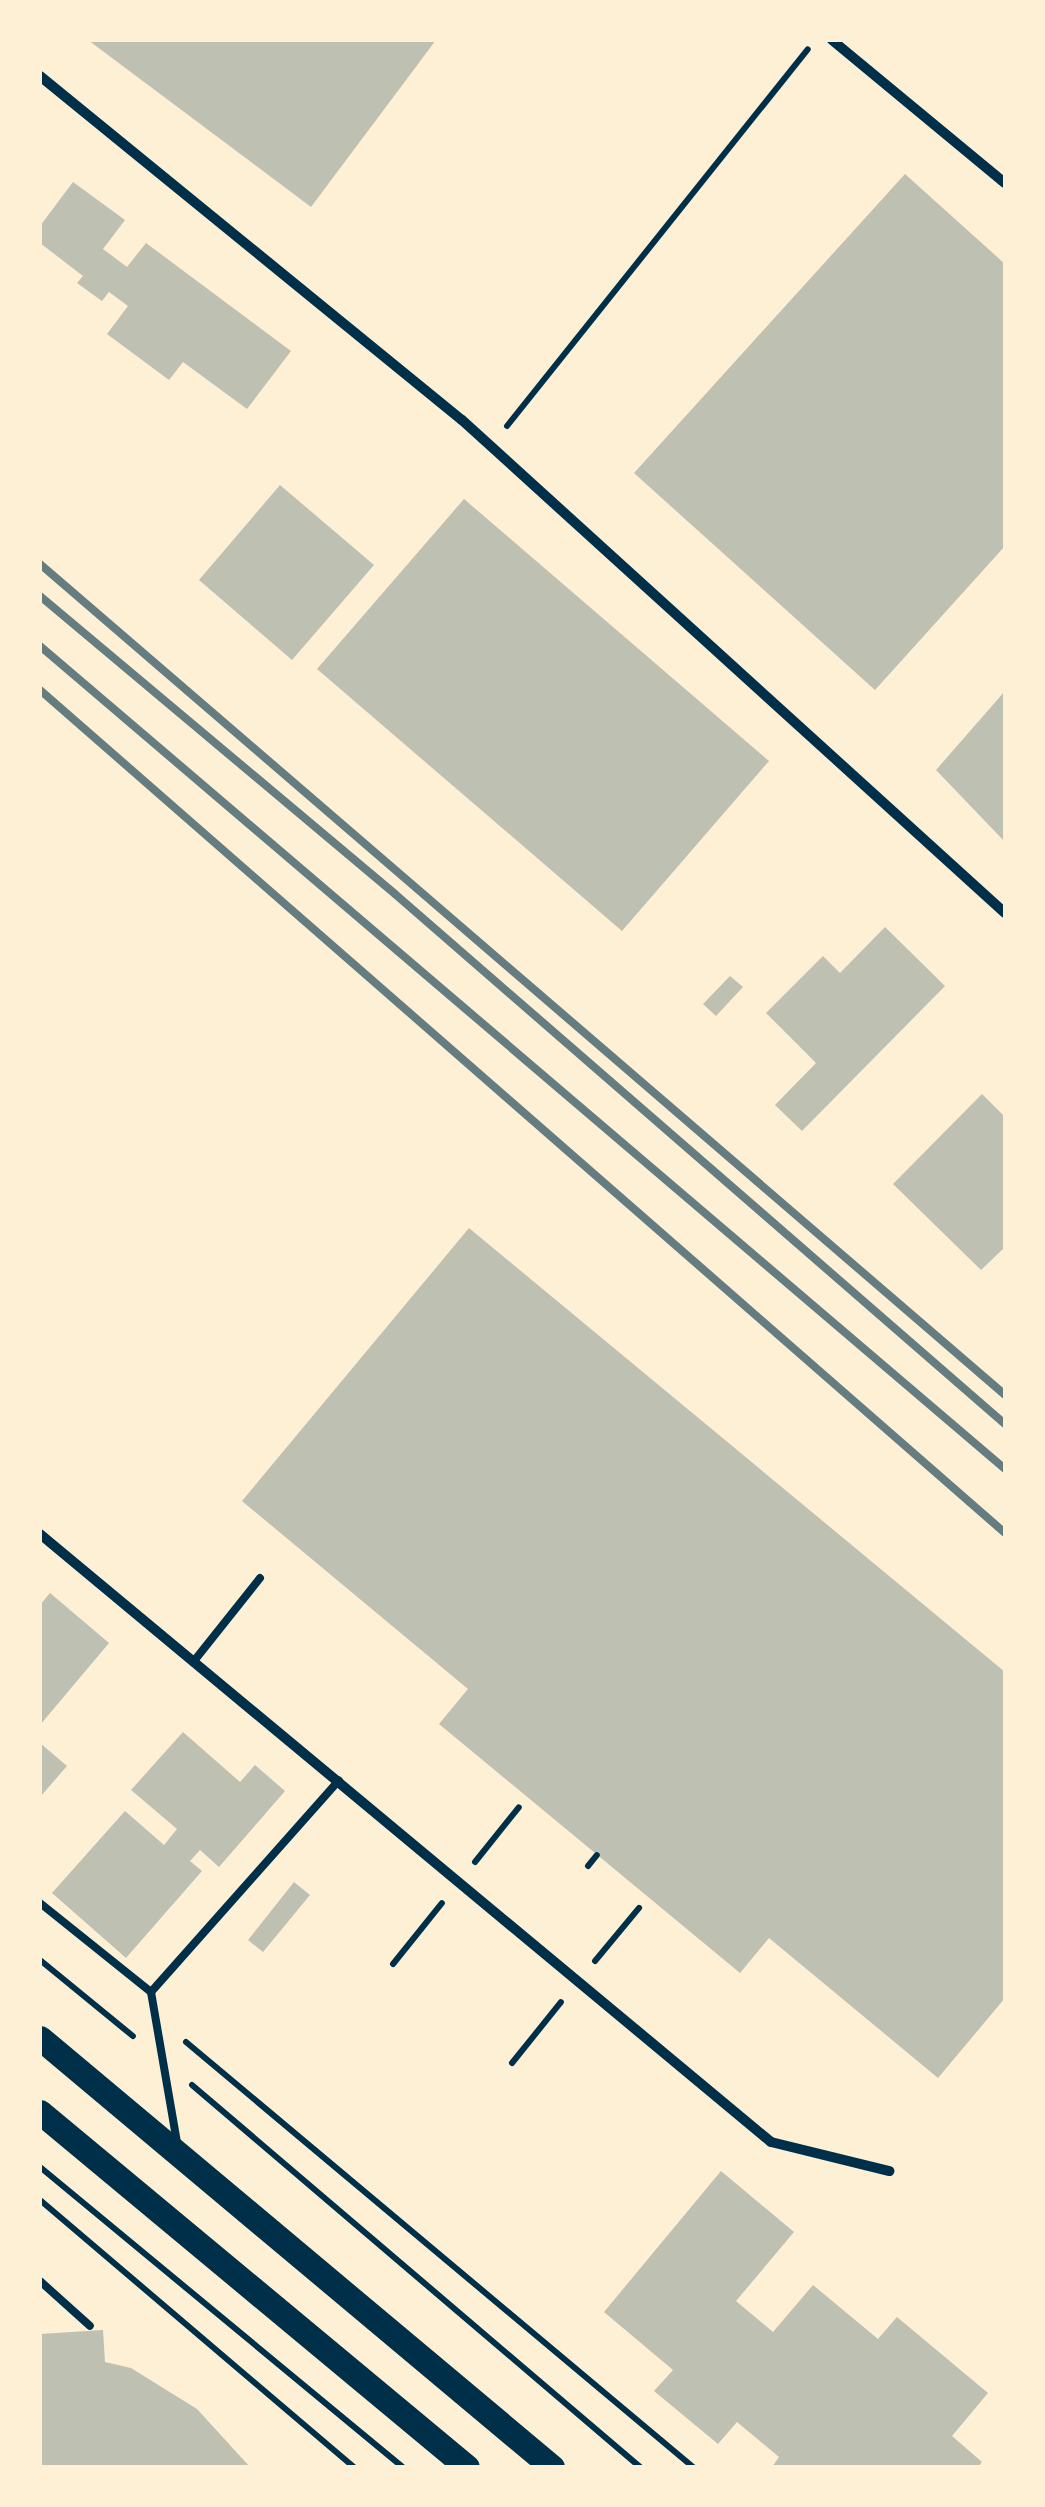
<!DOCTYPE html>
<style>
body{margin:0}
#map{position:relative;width:1045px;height:2507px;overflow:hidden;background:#fdf0d5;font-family:"DejaVu Sans",sans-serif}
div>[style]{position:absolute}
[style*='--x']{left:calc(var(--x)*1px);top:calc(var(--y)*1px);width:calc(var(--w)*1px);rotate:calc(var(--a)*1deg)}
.building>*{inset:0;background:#bec0b2}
.path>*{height:6px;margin:-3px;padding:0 3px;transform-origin:3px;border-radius:3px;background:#003049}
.service>*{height:8px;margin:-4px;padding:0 4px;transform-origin:4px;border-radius:4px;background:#003049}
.minor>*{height:10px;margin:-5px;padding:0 5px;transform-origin:5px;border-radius:5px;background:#003049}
.primary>*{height:25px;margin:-12.5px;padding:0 12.5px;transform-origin:12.5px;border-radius:12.5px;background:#003049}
.rail>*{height:8px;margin:-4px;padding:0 4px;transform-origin:4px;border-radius:4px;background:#657d81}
span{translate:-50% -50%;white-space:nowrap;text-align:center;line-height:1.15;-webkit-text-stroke:10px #fdf0d5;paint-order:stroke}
.frame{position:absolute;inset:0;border:42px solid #fdf0d5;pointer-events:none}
</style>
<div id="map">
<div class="building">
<i style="clip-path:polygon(88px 40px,436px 40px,311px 207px)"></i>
<i style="clip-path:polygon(905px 174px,1005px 264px,1005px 546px,875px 690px,634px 473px)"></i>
<i style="clip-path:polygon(73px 182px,125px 220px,103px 249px,127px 267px,146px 243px,291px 351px,247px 409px,183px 362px,169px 380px,107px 334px,128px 306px,109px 292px,102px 301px,77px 283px,83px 276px,40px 243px,40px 226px)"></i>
<i style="clip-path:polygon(280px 485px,374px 565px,292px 660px,199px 580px)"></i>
<i style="clip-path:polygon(464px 499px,769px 761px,622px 931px,317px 669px)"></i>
<i style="clip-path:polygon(1005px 691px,1005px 842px,936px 770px)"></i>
<i style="clip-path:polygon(885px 927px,945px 986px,802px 1131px,775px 1105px,816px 1063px,766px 1013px,823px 956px,840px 973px)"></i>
<i style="clip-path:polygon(730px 976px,743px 987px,716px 1016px,703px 1004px)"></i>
<i style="clip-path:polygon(982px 1094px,1005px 1117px,1005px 1247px,981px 1270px,893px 1184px)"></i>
<i style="clip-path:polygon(469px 1228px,1005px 1672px,1005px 1998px,938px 2078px,769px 1938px,740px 1973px,439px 1724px,468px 1689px,242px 1501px)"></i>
<i style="clip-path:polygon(50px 1593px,109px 1643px,40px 1725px,40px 1605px)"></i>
<i style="clip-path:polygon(183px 1732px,240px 1782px,255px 1765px,285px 1791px,219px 1867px,200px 1850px,190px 1861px,202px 1871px,126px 1958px,52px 1893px,125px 1811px,164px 1845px,177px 1829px,131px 1790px)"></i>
<i style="clip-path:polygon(40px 1743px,67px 1766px,40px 1797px)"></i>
<i style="clip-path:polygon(294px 1882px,310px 1895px,263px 1952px,248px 1940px)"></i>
<i style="clip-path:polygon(721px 2171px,794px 2232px,736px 2301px,773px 2332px,813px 2285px,878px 2339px,897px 2317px,988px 2393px,952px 2436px,982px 2462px,978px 2467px,772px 2467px,779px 2457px,737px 2422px,718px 2444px,654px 2391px,673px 2370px,604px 2312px)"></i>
<i style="clip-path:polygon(103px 2330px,105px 2362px,131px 2368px,197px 2409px,250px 2467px,40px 2467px,40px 2334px)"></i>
</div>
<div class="path">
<i style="--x:507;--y:426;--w:482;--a:-51.4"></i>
<i style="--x:475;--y:1862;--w:70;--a:-51.3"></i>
<i style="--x:588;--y:1866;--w:14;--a:-51"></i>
<i style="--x:40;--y:1960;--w:120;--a:39.3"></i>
<i style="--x:595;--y:1961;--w:69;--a:-50.3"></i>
<i style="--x:393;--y:1964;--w:78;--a:-51.2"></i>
<i style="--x:186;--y:2042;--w:662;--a:39.97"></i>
<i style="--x:512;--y:2063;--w:78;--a:-51.2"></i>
<i style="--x:192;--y:2085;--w:589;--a:40.45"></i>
<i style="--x:40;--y:2167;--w:470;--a:39.6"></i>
<i style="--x:40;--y:2200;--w:412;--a:40.4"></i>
</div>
<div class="service">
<i style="--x:194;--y:1661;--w:106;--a:-51.5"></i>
<i style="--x:40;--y:1903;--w:142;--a:38.7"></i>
<i style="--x:151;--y:1992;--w:153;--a:80.2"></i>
<i style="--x:151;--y:1992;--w:283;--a:-48.4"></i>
<i style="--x:40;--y:2281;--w:67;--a:42"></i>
</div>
<div class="minor">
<i style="--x:832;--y:40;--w:224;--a:39.6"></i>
<i style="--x:40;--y:76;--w:544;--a:39.19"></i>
<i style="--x:462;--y:420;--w:733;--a:42.24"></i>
<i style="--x:40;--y:1534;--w:951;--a:39.75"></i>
<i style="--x:771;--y:2142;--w:122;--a:13.8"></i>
</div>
<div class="primary">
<i style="--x:40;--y:2038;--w:668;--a:39.96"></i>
<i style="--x:40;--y:2112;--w:555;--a:39.74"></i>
</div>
<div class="rail">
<i style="--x:40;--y:564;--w:1273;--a:40.73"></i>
<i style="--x:40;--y:596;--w:463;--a:40"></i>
<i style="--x:395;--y:894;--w:808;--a:40.99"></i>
<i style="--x:40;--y:646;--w:1268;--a:40.46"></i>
<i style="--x:40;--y:690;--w:1281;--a:41.14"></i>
</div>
<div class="frame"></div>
</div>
